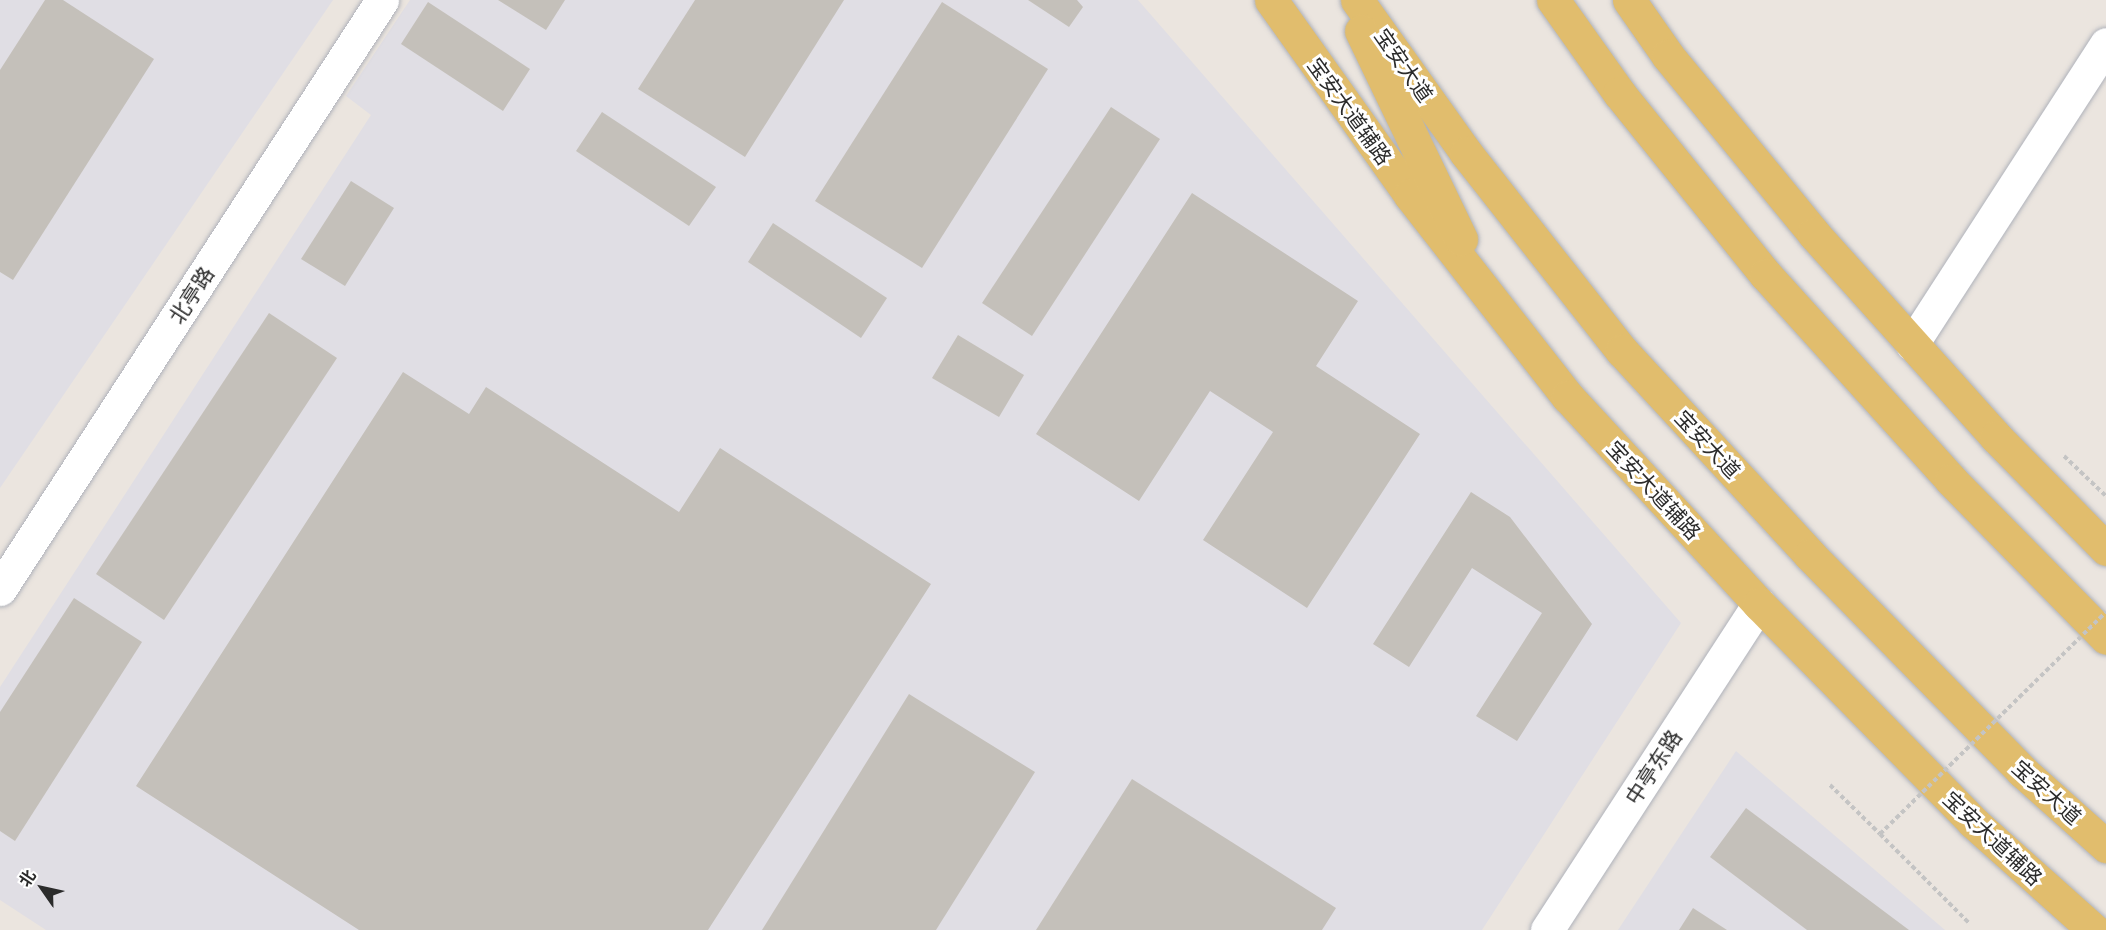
<!DOCTYPE html>
<meta charset="utf-8">
<style>
body{margin:0}
#map{position:relative;width:2106px;height:930px;overflow:hidden;background:#ebe5df;font-family:Quicksand,"Noto Sans SC",sans-serif}
div>[style]{position:absolute}
[style*='--x']{left:calc(var(--x)*1px);top:calc(var(--y)*1px);width:calc(var(--w)*1px);rotate:calc(var(--a)*1deg)}
.industrial>*{inset:0;background:#e0dee4}
.building>*{inset:0;background:#c4c0ba}
.path>*{height:4px;margin-top:-2px;transform-origin:0;background:repeating-linear-gradient(90deg,#c4c4c4 0 4.5px,transparent 0 7.5px)}
.roads{filter:drop-shadow(0 0 2px #afb2ba) drop-shadow(0 0 2px #afb2ba)}
.minor>*{height:33px;margin:-16.5px;padding:0 16.5px;transform-origin:16.5px;border-radius:16.5px;background:#fff}
.major>*{height:33px;margin:-16.5px;padding:0 16.5px;transform-origin:16.5px;border-radius:16.5px;background:#e1bd6d}
.path-bridge>*{height:4px;margin-top:-2px;transform-origin:0;background:repeating-linear-gradient(90deg,#c4c4c4 0 4.5px,transparent 0 7.5px)}
span{translate:-50% -50%;white-space:nowrap;text-align:center;line-height:1.15;-webkit-text-stroke:6px #fff;paint-order:stroke}
.street-label{font-size:21px;color:#2b2b2b}
.north{position:absolute;left:12px;top:858px;width:60px;height:60px;-webkit-text-stroke:4px #fff;paint-order:stroke;rotate:304deg;font-size:16px;font-weight:700;line-height:24px;text-align:center;color:#2b2b2b}
.north::after{content:'';display:block;margin:auto;width:21px;height:27px;background:#2b2b2b;clip-path:polygon(50% 0,100% 100%,50% 72%,0 100%)}
</style>
<div id="map">
<div class="industrial">
<i style="clip-path:polygon(0 0,333px 0,0 488px)"></i>
<i style="clip-path:polygon(410px 0,1138px 0,1681px 623px,1482px 930px,46px 930px,0 900px,0 687px,371px 115px,346px 96px)"></i>
<i style="clip-path:polygon(1736px 751px,1945px 930px,1618px 930px)"></i>
</div>
<div class="building">
<i style="clip-path:polygon(45px 0,63px 0,154px 59px,13px 280px,0 272px,0 70px)"></i>
<i style="clip-path:polygon(498px 0,565px 0,546px 30px)"></i>
<i style="clip-path:polygon(695px 0,844px 0,745px 157px,638px 89px)"></i>
<i style="clip-path:polygon(1028px 0,1077px 0,1083px 7px,1069px 27px)"></i>
<i style="clip-path:polygon(428px 2px,530px 69px,503px 111px,401px 44px)"></i>
<i style="clip-path:polygon(942px 2px,1048px 69px,922px 268px,815px 201px)"></i>
<i style="clip-path:polygon(1111px 107px,1160px 139px,1032px 336px,982px 303px)"></i>
<i style="clip-path:polygon(602px 112px,716px 187px,689px 226px,576px 151px)"></i>
<i style="clip-path:polygon(351px 181px,394px 208px,345px 286px,301px 259px)"></i>
<i style="clip-path:polygon(1192px 193px,1358px 301px,1316px 366px,1420px 434px,1307px 608px,1203px 540px,1273px 432px,1210px 391px,1139px 501px,1036px 434px)"></i>
<i style="clip-path:polygon(773px 223px,887px 298px,861px 338px,748px 262px)"></i>
<i style="clip-path:polygon(269px 313px,337px 358px,164px 620px,96px 574px)"></i>
<i style="clip-path:polygon(958px 335px,1024px 375px,999px 417px,932px 378px)"></i>
<i style="clip-path:polygon(403px 372px,469px 414px,486px 387px,679px 512px,720px 448px,931px 584px,708px 930px,359px 930px,136px 786px)"></i>
<i style="clip-path:polygon(1471px 492px,1510px 517px,1592px 624px,1517px 741px,1476px 716px,1542px 613px,1472px 568px,1409px 667px,1373px 644px)"></i>
<i style="clip-path:polygon(74px 598px,142px 642px,15px 841px,0 831px,0 712px)"></i>
<i style="clip-path:polygon(909px 694px,1035px 772px,936px 930px,762px 930px)"></i>
<i style="clip-path:polygon(1132px 779px,1336px 908px,1322px 930px,1036px 930px)"></i>
<i style="clip-path:polygon(1746px 808px,1909px 930px,1807px 930px,1710px 857px)"></i>
<i style="clip-path:polygon(1693px 908px,1727px 930px,1679px 930px)"></i>
</div>
<div class="path">
<i style="--x:2064;--y:456;--w:58;--a:43.6"></i>
<i style="--x:1880;--y:834;--w:126;--a:45"></i>
</div>
<div class="roads">
<div class="minor">
<i style="--x:1912;--y:344;--w:357;--a:-57.1"></i>
<i style="--x:0;--y:589;--w:702;--a:-57.03"></i>
<i style="--x:1547;--y:930;--w:389;--a:-57"></i>
</div>
<div class="major">
<i style="--x:1271;--y:0;--w:239;--a:54.5"></i>
<i style="--x:1410;--y:195;--w:256;--a:52"></i>
<i style="--x:1568;--y:397;--w:282;--a:47.3"></i>
<i style="--x:1759;--y:604;--w:305;--a:45.5"></i>
<i style="--x:1973;--y:822;--w:162;--a:41.8"></i>
<i style="--x:1357;--y:0;--w:188;--a:54.5"></i>
<i style="--x:1466;--y:153;--w:252;--a:51.8"></i>
<i style="--x:1622;--y:351;--w:277;--a:47.3"></i>
<i style="--x:1810;--y:555;--w:303;--a:45.5"></i>
<i style="--x:2022;--y:771;--w:113;--a:41.8"></i>
<i style="--x:1553;--y:0;--w:114;--a:54.6"></i>
<i style="--x:1619;--y:93;--w:234;--a:51.1"></i>
<i style="--x:1766;--y:275;--w:276;--a:47.9"></i>
<i style="--x:1951;--y:480;--w:221;--a:45.5"></i>
<i style="--x:1629;--y:0;--w:68;--a:55.1"></i>
<i style="--x:1668;--y:56;--w:230;--a:50.6"></i>
<i style="--x:1814;--y:234;--w:273;--a:48.1"></i>
<i style="--x:1996;--y:437;--w:157;--a:45.5"></i>
<i style="--x:1361;--y:31;--w:231;--a:64.3"></i>
</div>
</div>
<div class="path-bridge">
<i style="--x:1830;--y:785;--w:70;--a:44.4"></i>
<i style="--x:1880;--y:834;--w:317;--a:-44.5"></i>
</div>
<div class="street-label">
<span style="left:1404px;top:65px;rotate:55deg">宝安大道</span>
<span style="left:1350px;top:111px;rotate:54deg">宝安大道辅路</span>
<span style="left:191px;top:295px;rotate:-57deg">北亭路</span>
<span style="left:1708px;top:444px;rotate:47deg">宝安大道</span>
<span style="left:1654px;top:490px;rotate:47deg">宝安大道辅路</span>
<span style="left:1653px;top:767px;rotate:-57deg">中亭东路</span>
<span style="left:2047px;top:792px;rotate:42deg">宝安大道</span>
<span style="left:1993px;top:838px;rotate:43deg">宝安大道辅路</span>
</div>
<div class="north">北</div>
</div>
